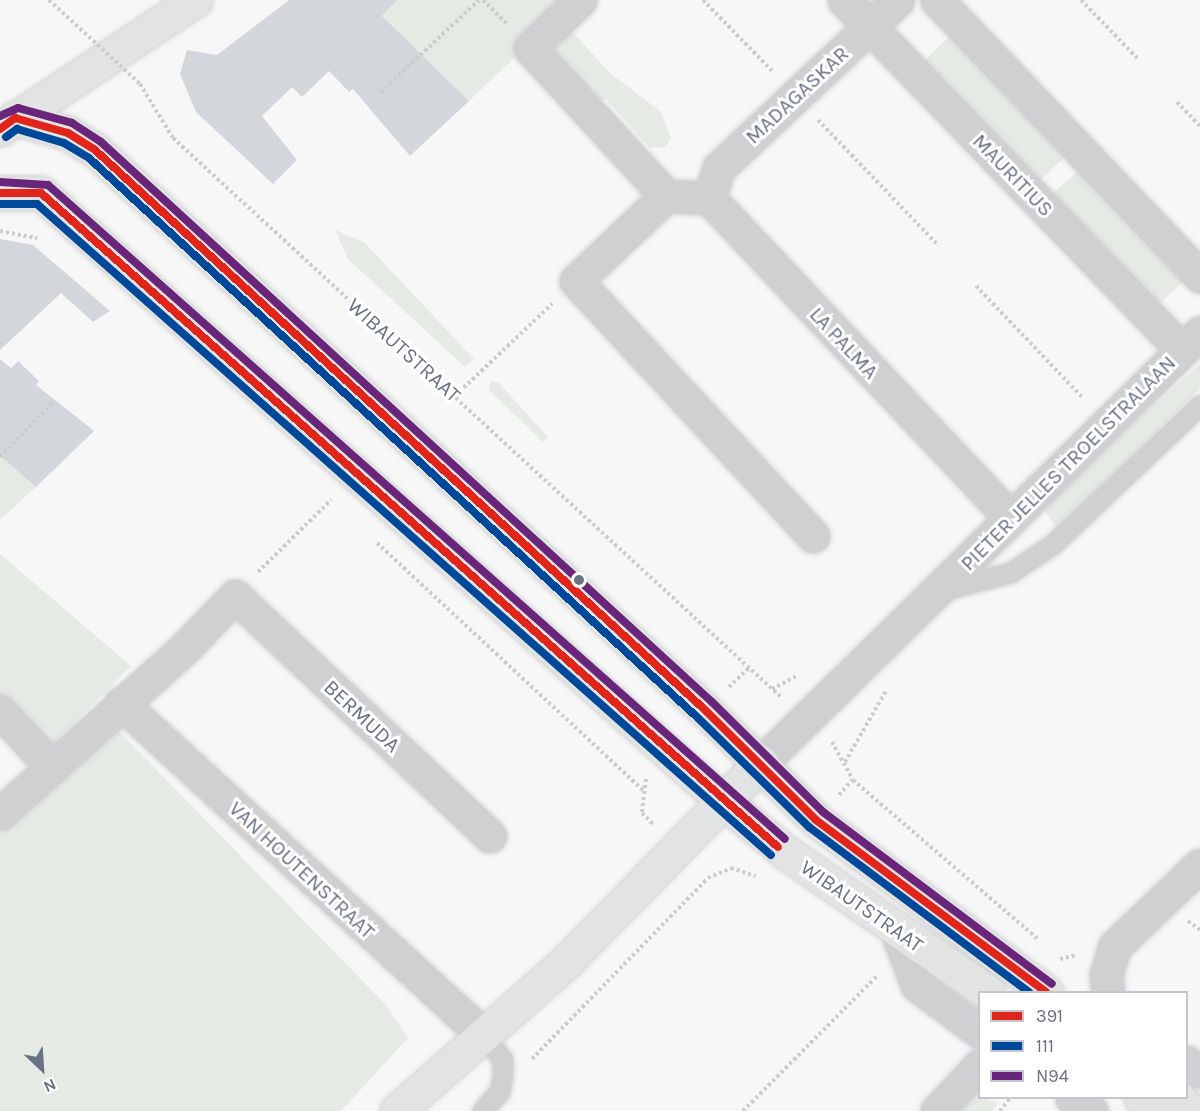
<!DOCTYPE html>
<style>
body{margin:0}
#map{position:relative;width:1200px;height:1111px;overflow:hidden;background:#f7f7f7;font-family:Karla,sans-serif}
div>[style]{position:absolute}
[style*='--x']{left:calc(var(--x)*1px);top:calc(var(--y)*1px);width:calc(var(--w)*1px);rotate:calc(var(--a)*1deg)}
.green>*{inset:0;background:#e6eae5}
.water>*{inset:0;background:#d3d6db}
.path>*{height:4px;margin-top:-2px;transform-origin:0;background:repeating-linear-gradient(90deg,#ccccce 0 3px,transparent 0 6px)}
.roads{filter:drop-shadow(0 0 2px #d3d3d5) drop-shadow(0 0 2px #d3d3d5)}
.lane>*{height:20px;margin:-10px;padding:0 10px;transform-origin:10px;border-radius:10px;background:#d0d0d2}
.street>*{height:33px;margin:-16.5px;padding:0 16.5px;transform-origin:16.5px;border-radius:16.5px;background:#d0d0d2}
.secondary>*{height:33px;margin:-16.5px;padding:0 16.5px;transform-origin:16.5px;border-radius:16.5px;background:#e2e3e3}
.primary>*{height:33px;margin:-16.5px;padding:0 16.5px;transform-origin:16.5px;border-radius:16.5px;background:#e2e3e3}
.path-bridge>*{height:4px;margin-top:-2px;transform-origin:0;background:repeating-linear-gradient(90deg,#ccccce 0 3px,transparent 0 6px)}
.bus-1>*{height:8px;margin:-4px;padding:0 4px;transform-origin:4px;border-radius:4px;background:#e1251b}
.bus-2>*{height:8px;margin:-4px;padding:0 4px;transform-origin:4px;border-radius:4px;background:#004899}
.bus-3>*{height:8px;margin:-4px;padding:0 4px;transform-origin:4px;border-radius:4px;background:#68257a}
.dots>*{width:16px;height:16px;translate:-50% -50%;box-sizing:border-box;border:3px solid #fff;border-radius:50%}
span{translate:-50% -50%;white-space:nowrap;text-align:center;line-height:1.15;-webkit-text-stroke:6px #fff;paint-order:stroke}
.street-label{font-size:21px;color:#697185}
.legend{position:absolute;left:978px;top:991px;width:210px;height:108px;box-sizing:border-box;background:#fff;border:2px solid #c3c6ce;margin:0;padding:8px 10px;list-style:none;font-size:18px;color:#697185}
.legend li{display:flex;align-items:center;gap:12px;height:30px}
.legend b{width:30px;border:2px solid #c3c6ce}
.north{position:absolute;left:12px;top:1039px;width:60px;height:60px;-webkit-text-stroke:4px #fff;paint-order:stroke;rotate:155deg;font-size:16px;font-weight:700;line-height:24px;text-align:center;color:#697185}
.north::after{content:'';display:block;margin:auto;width:21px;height:27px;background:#697185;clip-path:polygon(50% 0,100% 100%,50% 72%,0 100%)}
</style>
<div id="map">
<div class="green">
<i style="clip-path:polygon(397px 0,575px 0,469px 101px,382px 16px)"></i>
<i style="clip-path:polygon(565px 24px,611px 74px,660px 111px,671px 137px,666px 147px,650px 148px,606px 99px,598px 104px,544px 48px)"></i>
<i style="clip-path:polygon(954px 32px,1068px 154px,1036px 184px,922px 63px)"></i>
<i style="clip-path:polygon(1083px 166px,1187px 278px,1154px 309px,1049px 197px)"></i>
<i style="clip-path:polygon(335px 230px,364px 242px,474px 359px,465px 367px,348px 259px)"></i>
<i style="clip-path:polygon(1200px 364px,1200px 389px,1057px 527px,1045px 512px,1064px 486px)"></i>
<i style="clip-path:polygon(490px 381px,499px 383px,548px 437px,543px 442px,489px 390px)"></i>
<i style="clip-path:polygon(0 456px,36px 487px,0 520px)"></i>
<i style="clip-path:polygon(0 554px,131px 666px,51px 746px,0 695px)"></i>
<i style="clip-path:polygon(113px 725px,386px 1005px,408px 1038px,341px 1111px,0 1111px,0 834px)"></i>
<i style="clip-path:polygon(979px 1087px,980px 1098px,999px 1102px,992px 1111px,953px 1111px)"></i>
</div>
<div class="water">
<i style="clip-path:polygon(289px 0,397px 0,382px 16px,469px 101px,410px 156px,353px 89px,349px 92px,329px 71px,302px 97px,292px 87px,262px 116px,297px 160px,273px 184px,196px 112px,180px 74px,187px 50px,217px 55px)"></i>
<i style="clip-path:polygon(0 239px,33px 245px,110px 311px,93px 322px,61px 293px,0 350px)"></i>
<i style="clip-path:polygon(0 359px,11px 368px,18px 361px,39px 381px,36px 385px,94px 431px,36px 487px,0 456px)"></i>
</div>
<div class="path">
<i style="--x:483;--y:0;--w:34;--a:45"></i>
<i style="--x:703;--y:0;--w:99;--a:45.8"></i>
<i style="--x:1081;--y:0;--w:83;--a:46"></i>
<i style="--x:140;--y:84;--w:63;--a:58.6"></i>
<i style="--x:173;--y:138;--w:826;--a:42.6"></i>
<i style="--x:381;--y:92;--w:134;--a:-43.2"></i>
<i style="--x:1177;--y:102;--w:33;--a:46"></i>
<i style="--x:818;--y:120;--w:173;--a:46.2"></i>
<i style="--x:0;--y:231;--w:38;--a:11"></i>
<i style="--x:976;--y:286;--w:155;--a:46.3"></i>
<i style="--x:455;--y:396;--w:134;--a:-43.5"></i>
<i style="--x:0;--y:457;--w:78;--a:-46"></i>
<i style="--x:377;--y:543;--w:364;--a:42.9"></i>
<i style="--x:258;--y:572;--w:103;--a:-44.6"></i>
<i style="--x:729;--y:687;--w:29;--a:-44"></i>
<i style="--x:772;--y:689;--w:30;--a:-28"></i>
<i style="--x:832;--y:742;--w:43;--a:61.1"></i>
<i style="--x:853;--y:780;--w:245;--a:40.7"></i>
<i style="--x:845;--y:762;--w:82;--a:-60"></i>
<i style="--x:646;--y:779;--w:34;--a:97"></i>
<i style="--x:642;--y:813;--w:16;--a:45"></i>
<i style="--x:839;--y:795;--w:20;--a:-49"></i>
<i style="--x:1188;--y:921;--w:15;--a:37"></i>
<i style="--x:1060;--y:959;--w:16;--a:-14"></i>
<i style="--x:532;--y:1059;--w:252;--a:-45.8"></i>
<i style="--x:708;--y:878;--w:25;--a:-23"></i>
<i style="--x:731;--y:868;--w:26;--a:18"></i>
<i style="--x:743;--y:1111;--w:192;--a:-45.2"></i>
<i style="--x:1000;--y:1111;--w:16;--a:-52"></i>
</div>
<div class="roads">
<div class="lane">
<i style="--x:938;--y:592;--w:75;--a:-14.6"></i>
<i style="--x:1011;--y:573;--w:52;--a:-34"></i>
<i style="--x:1054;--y:544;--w:201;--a:-43.4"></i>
<i style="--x:483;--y:1111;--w:25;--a:-48"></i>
<i style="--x:500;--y:1092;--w:17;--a:-80"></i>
<i style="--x:503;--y:1075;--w:15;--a:-90"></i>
<i style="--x:503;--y:1060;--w:31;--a:-128"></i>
</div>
<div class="street">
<i style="--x:580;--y:0;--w:69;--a:136.2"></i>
<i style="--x:530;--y:48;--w:201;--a:47.4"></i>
<i style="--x:844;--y:0;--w:487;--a:46"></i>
<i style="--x:937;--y:0;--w:381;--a:46.4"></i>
<i style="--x:709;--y:198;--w:32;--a:-72"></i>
<i style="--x:719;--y:168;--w:245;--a:-43.2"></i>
<i style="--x:813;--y:536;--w:348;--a:-132.9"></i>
<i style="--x:576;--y:281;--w:124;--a:-43.4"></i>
<i style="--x:666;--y:196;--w:43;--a:2.7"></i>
<i style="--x:709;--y:198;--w:439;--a:46.7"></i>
<i style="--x:121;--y:703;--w:493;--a:42.5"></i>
<i style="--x:0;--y:711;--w:74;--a:47.2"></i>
<i style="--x:761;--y:763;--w:615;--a:-44.41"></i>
<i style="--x:0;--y:814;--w:249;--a:-41.9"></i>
<i style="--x:185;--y:648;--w:72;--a:-46.1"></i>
<i style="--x:235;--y:596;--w:350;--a:43.3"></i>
<i style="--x:897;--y:932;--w:57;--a:69.3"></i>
<i style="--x:917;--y:985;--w:79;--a:36.7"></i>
<i style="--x:1108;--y:992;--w:17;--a:-97"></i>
<i style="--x:1106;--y:975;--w:30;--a:-73"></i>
<i style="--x:1115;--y:946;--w:117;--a:-43.6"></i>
<i style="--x:1186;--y:1062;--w:17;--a:33"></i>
<i style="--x:1072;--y:1098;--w:23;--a:34"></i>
<i style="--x:937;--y:1111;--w:63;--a:-46.9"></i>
</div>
<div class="secondary">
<i style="--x:15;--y:118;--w:55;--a:15.8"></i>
<i style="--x:68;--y:133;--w:32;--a:32"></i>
<i style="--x:95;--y:150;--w:828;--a:42.55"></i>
<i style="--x:705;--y:710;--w:156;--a:44.7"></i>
<i style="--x:816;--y:820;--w:287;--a:36.8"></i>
<i style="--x:41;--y:193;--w:914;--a:41.72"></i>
<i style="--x:723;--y:801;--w:79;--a:39.3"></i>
<i style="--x:784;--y:851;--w:248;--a:34.7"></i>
<i style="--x:1141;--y:1098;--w:26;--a:31"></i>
<i style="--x:1178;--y:1098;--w:19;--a:43"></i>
<i style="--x:397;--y:1111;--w:225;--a:-41.4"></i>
<i style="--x:566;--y:962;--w:279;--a:-45.6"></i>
</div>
<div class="primary">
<i style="--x:0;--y:129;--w:234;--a:-33.5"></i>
<i style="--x:0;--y:193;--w:41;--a:0"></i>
</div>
</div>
<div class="path-bridge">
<i style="--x:49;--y:0;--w:124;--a:42.7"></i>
</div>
<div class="bus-1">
<i style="--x:0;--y:129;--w:19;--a:-36"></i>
<i style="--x:15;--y:118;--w:55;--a:15.8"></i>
<i style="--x:68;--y:133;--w:32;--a:32"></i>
<i style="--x:95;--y:150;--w:828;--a:42.55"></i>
<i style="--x:705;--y:710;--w:156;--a:44.7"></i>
<i style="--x:816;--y:820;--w:287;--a:36.8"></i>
<i style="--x:0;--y:193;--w:41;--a:0"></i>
<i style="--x:41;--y:193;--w:985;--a:41.59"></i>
</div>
<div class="bus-2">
<i style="--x:6;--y:137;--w:14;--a:-36"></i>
<i style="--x:17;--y:129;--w:49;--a:16.6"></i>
<i style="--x:64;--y:143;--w:29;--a:31"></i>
<i style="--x:89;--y:158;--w:827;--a:42.6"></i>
<i style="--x:698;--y:718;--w:156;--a:44.5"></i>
<i style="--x:809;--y:827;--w:275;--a:36.9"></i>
<i style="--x:0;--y:204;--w:37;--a:0"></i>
<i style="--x:37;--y:204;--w:981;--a:41.57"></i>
</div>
<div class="bus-3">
<i style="--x:0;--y:116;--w:20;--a:-24"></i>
<i style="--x:18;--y:108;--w:56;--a:15.5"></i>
<i style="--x:72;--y:123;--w:35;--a:33"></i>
<i style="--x:101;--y:142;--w:829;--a:42.51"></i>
<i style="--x:712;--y:702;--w:156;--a:44.7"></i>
<i style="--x:823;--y:812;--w:286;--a:36.9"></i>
<i style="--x:0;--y:182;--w:48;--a:3.6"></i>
<i style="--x:48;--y:185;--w:985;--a:41.59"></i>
</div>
<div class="dots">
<i style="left:579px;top:580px;background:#697185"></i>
</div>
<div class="street-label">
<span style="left:797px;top:95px;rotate:-43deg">MADAGASKAR</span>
<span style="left:1013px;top:175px;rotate:46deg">MAURITIUS</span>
<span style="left:844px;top:343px;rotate:47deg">LA PALMA</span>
<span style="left:404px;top:350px;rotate:42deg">WIBAUTSTRAAT</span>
<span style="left:1068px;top:463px;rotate:-45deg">PIETER JELLES TROELSTRALAAN</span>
<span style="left:362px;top:716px;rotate:43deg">BERMUDA</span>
<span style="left:302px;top:870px;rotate:43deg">VAN HOUTENSTRAAT</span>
<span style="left:862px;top:906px;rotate:35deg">WIBAUTSTRAAT</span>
</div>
<ul class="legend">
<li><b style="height:8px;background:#e1251b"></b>391</li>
<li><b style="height:8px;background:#004899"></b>111</li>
<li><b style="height:8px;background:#68257a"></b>N94</li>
</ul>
<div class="north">N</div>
</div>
